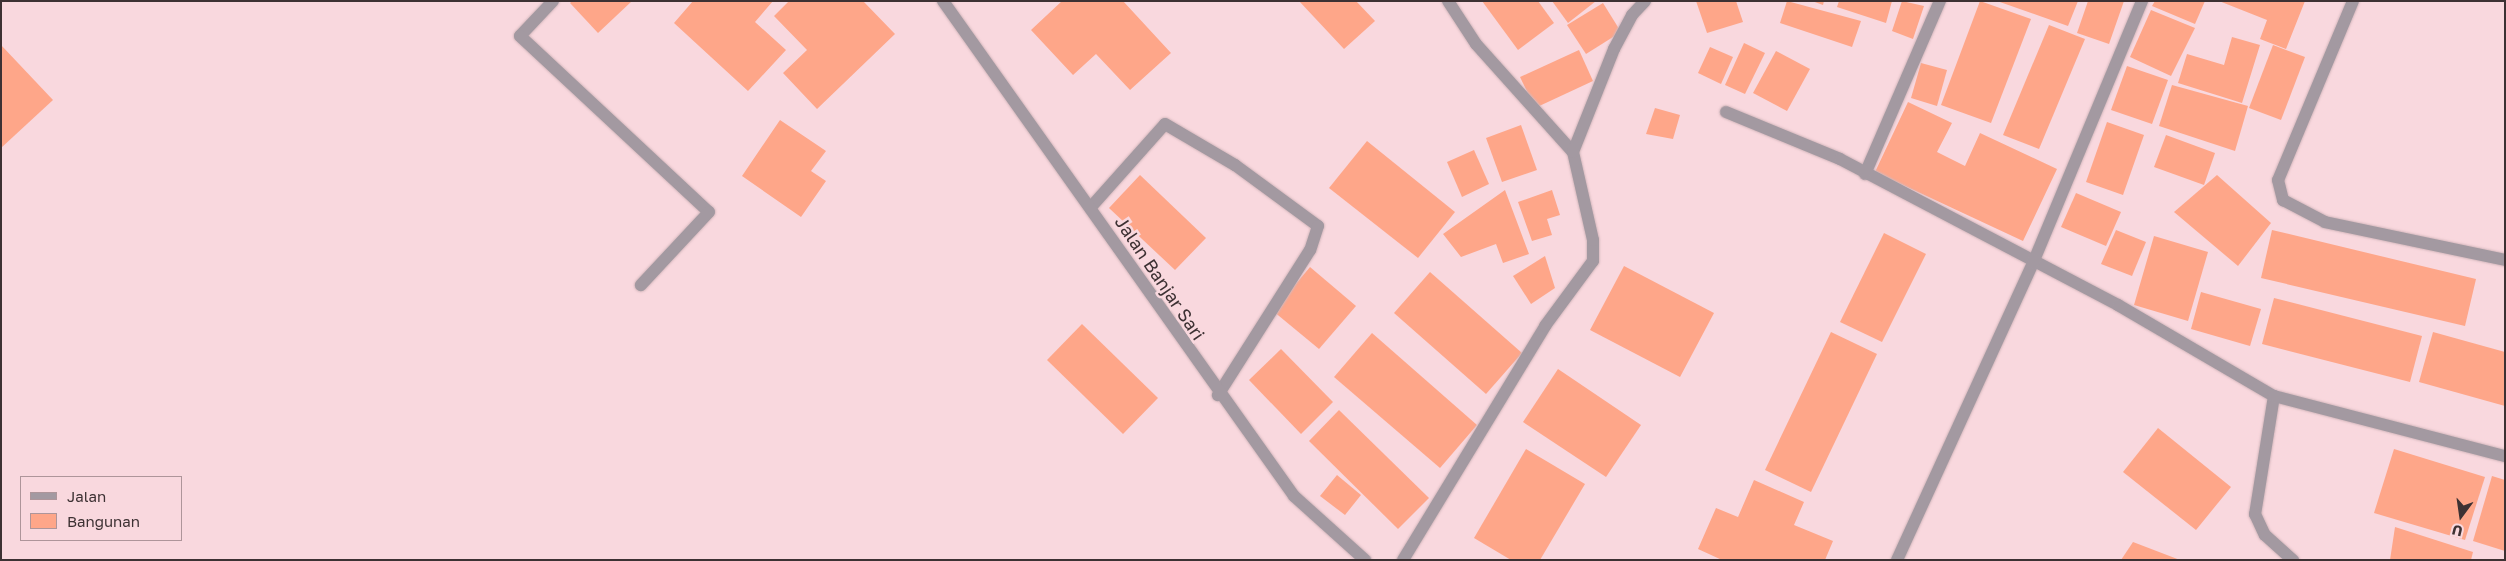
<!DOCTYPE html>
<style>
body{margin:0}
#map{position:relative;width:2506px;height:561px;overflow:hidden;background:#f9d8de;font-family:"Golos Text",sans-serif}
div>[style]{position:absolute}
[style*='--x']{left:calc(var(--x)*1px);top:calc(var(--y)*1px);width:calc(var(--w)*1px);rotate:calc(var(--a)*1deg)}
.building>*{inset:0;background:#fea689}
.roads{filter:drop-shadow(0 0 1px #d3b7bc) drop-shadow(0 0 1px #d3b7bc)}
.minor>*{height:12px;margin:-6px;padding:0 6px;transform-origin:6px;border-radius:6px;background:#a399a1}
.tertiary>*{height:12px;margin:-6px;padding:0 6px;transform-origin:6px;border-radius:6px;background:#a399a1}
span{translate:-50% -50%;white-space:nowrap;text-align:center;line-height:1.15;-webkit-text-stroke:5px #f9d8de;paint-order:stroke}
.street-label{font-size:18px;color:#3d3133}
.frame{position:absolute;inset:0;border:2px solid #3d3133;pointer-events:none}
.legend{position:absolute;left:20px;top:476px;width:162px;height:65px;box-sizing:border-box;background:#f9d8de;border:1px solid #ae959a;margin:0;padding:6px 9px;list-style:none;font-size:15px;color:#3d3133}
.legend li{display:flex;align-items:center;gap:10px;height:25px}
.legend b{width:25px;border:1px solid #ae959a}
.north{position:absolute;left:2436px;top:491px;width:50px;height:50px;-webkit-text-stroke:4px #f9d8de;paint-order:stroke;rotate:194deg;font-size:14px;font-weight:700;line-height:20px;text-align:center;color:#3d3133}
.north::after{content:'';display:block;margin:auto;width:18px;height:22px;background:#3d3133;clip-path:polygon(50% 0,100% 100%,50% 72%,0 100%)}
</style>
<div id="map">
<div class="building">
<i style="clip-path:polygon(632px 1px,598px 33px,570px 3px,572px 1px)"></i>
<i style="clip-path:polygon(693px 1px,773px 1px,755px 22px,786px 50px,748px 91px,674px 23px)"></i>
<i style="clip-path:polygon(789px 1px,863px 1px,895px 34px,817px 109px,783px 73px,807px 50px,774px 16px)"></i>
<i style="clip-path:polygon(1062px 1px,1123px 1px,1171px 53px,1130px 90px,1096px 54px,1073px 75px,1031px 30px)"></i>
<i style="clip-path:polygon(1299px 1px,1356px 1px,1375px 21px,1344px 49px)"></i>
<i style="clip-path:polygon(1482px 1px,1538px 1px,1554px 23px,1518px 50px)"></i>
<i style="clip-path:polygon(1552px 1px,1596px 1px,1568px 23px)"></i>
<i style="clip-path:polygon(1696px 1px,1736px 1px,1743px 22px,1707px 33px)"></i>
<i style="clip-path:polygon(1787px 1px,1861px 21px,1852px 47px,1780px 23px)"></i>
<i style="clip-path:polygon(1812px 1px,1824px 1px,1823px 5px)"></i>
<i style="clip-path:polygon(1839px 1px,1892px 1px,1886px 23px,1837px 7px)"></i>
<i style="clip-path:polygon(1902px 1px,1924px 6px,1913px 39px,1892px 31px)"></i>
<i style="clip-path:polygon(1980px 1px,2031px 19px,1991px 123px,1941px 105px)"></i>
<i style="clip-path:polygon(1997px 1px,2078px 1px,2068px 26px)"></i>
<i style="clip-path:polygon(2088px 1px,2124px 1px,2109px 44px,2077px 33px)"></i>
<i style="clip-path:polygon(2155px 1px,2205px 1px,2195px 24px,2152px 6px)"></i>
<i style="clip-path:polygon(2219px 1px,2305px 1px,2286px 49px,2260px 39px,2267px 20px)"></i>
<i style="clip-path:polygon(1603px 3px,1621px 32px,1586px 54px,1567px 25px)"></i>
<i style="clip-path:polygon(2151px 10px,2195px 28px,2171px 76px,2130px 57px)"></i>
<i style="clip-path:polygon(2049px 25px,2085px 39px,2039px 149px,2003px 135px)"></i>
<i style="clip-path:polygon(2232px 37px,2260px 45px,2242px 103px,2178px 83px,2187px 54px,2224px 65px)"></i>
<i style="clip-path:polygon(1744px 43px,1765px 53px,1745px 94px,1725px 85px)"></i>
<i style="clip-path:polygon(1px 45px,53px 100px,1px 148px)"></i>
<i style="clip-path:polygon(2273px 45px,2305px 57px,2281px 120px,2249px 108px)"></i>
<i style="clip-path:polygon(1710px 47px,1733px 57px,1721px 84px,1698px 73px)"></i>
<i style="clip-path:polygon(1579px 50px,1593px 81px,1535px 108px,1520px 77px)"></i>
<i style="clip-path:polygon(1776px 51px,1810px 69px,1787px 111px,1753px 93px)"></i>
<i style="clip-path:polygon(1921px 63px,1947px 70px,1937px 106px,1911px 98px)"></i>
<i style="clip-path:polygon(2127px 66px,2168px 80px,2152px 124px,2111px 110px)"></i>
<i style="clip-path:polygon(2172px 85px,2248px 106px,2235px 151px,2159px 126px)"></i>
<i style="clip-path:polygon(1908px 102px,1952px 123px,1937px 152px,1965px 166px,1980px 133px,2057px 169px,2023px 241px,1875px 172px)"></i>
<i style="clip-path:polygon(1655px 108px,1680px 115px,1673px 139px,1646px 134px)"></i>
<i style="clip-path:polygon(780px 120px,826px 151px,811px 171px,826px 181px,801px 217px,742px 176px)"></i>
<i style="clip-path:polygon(2107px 122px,2144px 135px,2123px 195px,2086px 182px)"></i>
<i style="clip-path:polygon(1521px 125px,1537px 170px,1502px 182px,1486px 138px)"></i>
<i style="clip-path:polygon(2166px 135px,2215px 153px,2204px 185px,2154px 167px)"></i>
<i style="clip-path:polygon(1367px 141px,1455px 212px,1418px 258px,1329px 188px)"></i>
<i style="clip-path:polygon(1474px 150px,1489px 184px,1462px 197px,1447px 162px)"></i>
<i style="clip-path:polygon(1140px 175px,1206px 238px,1175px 270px,1109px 208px)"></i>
<i style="clip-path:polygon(2217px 175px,2271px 223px,2238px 266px,2174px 212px)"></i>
<i style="clip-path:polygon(1505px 190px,1529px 254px,1503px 263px,1496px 244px,1461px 257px,1443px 234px)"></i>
<i style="clip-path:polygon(1552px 190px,1560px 215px,1547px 219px,1552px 235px,1532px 241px,1518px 202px)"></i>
<i style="clip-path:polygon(2076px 193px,2121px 212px,2106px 246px,2061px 227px)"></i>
<i style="clip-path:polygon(2116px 230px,2146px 242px,2132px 276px,2101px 264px)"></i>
<i style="clip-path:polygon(2272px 230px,2476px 279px,2465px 326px,2261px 278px)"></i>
<i style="clip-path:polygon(1884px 233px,1926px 254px,1882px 342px,1840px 322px)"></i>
<i style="clip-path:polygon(2154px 236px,2208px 252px,2188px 321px,2134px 305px)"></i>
<i style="clip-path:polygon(1545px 256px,1555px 288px,1531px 304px,1513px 276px)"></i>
<i style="clip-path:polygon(1624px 266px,1714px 313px,1680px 377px,1590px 330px)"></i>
<i style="clip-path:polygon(1310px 267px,1356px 306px,1319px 349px,1273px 311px)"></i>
<i style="clip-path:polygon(1430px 272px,1522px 353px,1486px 394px,1394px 313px)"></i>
<i style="clip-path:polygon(2201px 292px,2261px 309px,2250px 346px,2191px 329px)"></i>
<i style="clip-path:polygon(2274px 298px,2422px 336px,2410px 382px,2262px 344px)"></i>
<i style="clip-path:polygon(1082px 324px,1158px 398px,1123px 434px,1047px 360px)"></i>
<i style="clip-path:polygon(1831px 332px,1877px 354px,1811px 492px,1765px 470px)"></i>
<i style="clip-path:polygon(2433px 332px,2505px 352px,2505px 406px,2419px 382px)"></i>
<i style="clip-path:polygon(1372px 333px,1477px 425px,1440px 468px,1334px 377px)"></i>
<i style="clip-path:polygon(1281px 349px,1333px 402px,1301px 434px,1249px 380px)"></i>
<i style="clip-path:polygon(1558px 369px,1641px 425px,1606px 477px,1523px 422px)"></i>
<i style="clip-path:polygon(1339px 410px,1429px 498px,1398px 529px,1309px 441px)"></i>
<i style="clip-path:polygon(2158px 428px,2231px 487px,2196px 530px,2123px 472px)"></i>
<i style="clip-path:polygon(1526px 449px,1585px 484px,1540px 560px,1511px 560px,1474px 538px)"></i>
<i style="clip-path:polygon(2394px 449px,2485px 477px,2465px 540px,2374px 513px)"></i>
<i style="clip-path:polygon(1337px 475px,1361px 495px,1345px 515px,1320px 496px)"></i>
<i style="clip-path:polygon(2492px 476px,2505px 480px,2505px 551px,2473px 541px)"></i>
<i style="clip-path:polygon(1754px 480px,1804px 502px,1794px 525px,1833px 541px,1825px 560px,1722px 560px,1698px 549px,1716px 508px,1738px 517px)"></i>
<i style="clip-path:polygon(2395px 527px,2473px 552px,2471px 560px,2390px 560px)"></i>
<i style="clip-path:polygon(2133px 542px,2180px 560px,2121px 560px)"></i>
</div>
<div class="roads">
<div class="minor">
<i style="--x:553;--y:1;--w:48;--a:133.3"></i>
<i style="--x:520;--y:36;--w:258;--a:43"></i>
<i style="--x:709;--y:212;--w:100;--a:133"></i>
<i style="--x:1448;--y:1;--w:51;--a:56.9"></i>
<i style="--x:1476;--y:44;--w:145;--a:48.1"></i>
<i style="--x:2353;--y:1;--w:194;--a:112.7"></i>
<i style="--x:2278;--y:180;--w:21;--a:76"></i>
<i style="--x:2283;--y:200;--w:47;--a:27.6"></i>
<i style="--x:2325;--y:222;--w:184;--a:11.9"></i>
<i style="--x:1726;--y:112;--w:123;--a:22.4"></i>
<i style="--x:1840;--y:159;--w:314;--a:27.7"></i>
<i style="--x:2118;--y:305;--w:181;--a:30.3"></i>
<i style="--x:2274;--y:396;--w:120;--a:99.1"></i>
<i style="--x:2255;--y:514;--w:23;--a:65"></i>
<i style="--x:2265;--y:535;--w:38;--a:42"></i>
<i style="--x:1865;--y:174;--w:189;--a:-66.6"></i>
<i style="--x:1091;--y:207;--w:111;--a:-48.3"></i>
<i style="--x:1165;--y:124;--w:81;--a:30.4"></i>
<i style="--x:1235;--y:165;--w:103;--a:36.3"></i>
<i style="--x:1318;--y:226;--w:25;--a:108"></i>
<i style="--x:1310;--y:250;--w:172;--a:122.4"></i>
<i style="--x:2274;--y:396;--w:239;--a:14.6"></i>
<i style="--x:1403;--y:560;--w:274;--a:-58.7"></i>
<i style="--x:1545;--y:326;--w:81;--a:-53.6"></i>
<i style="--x:1593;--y:261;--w:21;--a:-90"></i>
<i style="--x:1593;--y:240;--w:90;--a:-102.8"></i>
<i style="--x:1573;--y:152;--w:111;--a:-68.3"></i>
<i style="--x:1614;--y:49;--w:38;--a:-62"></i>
<i style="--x:1632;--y:15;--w:19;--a:-47"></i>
<i style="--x:1897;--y:560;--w:327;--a:-65.4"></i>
<i style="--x:2033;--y:263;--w:284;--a:-67.4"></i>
</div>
<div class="tertiary">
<i style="--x:943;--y:1;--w:607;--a:54.66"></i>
<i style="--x:1294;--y:496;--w:96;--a:42"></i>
</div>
</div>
<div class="street-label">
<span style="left:1160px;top:278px;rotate:56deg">Jalan Banjar Sari</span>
</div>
<div class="frame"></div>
<ul class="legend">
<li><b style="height:6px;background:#a399a1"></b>Jalan</li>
<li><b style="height:14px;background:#fea689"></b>Bangunan</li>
</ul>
<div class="north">U</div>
</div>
